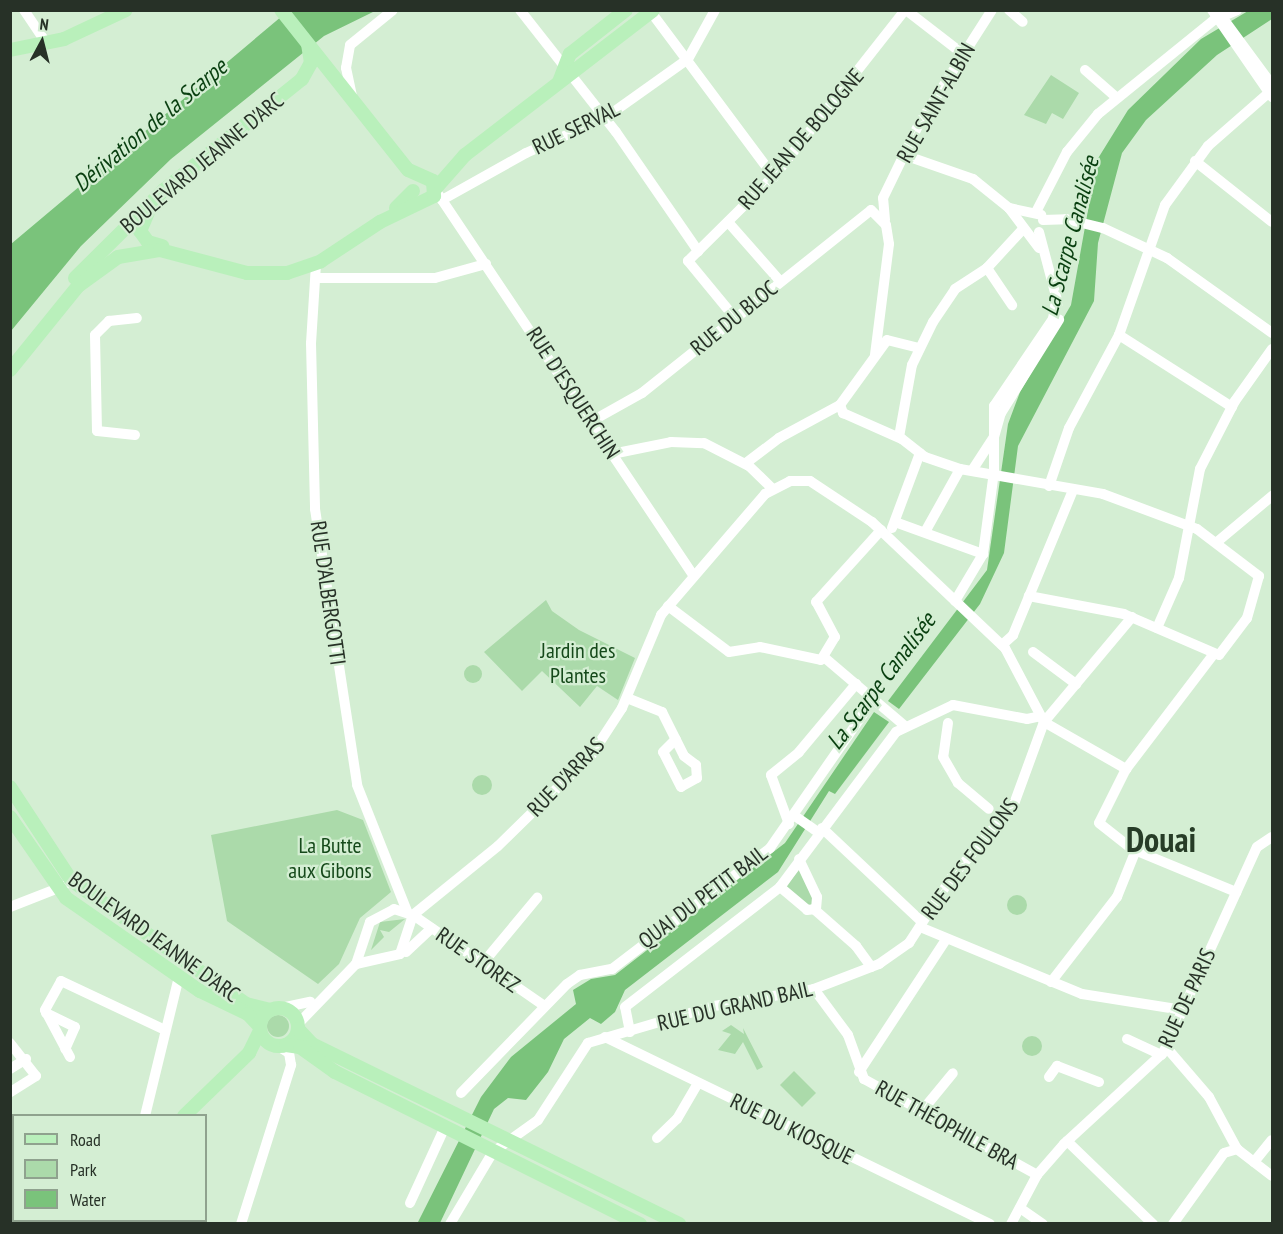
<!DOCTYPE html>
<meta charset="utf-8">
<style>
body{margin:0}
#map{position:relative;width:1283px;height:1234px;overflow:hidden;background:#d4eed3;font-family:"PT Sans Narrow",sans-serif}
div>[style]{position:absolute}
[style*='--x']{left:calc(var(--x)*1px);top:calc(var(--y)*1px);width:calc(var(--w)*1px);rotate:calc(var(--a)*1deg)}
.green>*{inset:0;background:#abdaaa}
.round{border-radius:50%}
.water>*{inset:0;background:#7ac37b}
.minor>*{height:10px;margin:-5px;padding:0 5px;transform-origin:5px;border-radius:5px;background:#fff}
.major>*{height:14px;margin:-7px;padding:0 7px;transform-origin:7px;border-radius:7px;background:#b9f0bb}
.major>.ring{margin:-7px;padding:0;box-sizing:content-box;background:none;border:14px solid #b9f0bb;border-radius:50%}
span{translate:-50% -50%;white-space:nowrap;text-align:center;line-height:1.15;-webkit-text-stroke:4.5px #d4eed3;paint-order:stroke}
.street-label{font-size:22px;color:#273127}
.park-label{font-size:22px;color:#15491a}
.water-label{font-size:24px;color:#093f10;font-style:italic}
.town-label{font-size:34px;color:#273c27;font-weight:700}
.frame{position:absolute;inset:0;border:12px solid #273127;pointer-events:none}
.legend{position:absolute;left:12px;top:1114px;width:195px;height:108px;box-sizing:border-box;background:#d4eed3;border:2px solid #8fa28e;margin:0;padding:8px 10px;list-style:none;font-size:18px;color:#273127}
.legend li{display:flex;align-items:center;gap:12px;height:30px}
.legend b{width:30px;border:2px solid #8fa28e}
.north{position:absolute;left:12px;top:12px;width:60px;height:60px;-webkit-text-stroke:4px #d4eed3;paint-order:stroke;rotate:7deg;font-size:16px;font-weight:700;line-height:24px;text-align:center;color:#273127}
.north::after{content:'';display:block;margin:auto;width:21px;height:27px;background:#273127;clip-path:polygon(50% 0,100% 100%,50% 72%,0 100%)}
</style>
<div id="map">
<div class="green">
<i style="clip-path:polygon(1051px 75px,1079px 93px,1063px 119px,1052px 113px,1046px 124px,1024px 115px)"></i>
<i style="clip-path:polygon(546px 600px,552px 611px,579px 630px,635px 658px,618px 700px,597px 686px,580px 707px,542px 671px,522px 691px,484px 652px)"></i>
<i class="round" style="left:464px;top:665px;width:18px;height:18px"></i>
<i class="round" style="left:472px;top:775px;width:20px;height:20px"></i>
<i style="clip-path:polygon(337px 810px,363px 820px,391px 892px,360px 918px,339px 964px,318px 984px,227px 921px,211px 835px)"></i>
<i style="clip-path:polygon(800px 867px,814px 902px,808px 908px,786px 888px)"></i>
<i class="round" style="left:1007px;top:895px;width:20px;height:20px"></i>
<i style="clip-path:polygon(405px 919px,389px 932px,380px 930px,384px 937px,371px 950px,380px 922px)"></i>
<i class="round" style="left:267px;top:1015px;width:22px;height:22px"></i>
<i style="clip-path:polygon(731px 1025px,744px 1034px,743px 1028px,763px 1067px,757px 1070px,743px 1042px,735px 1054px,718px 1050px,731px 1034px,722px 1031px)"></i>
<i class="round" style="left:1022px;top:1036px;width:20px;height:20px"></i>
<i style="clip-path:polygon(794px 1071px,816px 1093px,802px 1107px,780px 1085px)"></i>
</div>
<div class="water">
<i style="clip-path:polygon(288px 11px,375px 11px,324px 36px,171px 159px,81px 246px,11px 331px,11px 244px)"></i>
<i style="clip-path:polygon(1248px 11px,1272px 11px,1272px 19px,1217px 55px,1146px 120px,1122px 153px,1098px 243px,1094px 301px,1018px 446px,1004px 553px,980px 604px,899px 709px,888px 701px,987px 570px,1008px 424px,1020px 392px,1071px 305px,1097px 160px,1128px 110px,1201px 39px)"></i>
<i style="clip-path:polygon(874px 712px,889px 722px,835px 794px,829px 791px,778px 872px,625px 990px,615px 1012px,601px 1024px,590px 1018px,564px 1039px,548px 1072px,526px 1100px,508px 1098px,494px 1109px,440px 1223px,417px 1224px,481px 1097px,511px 1057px,576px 1004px,573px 990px,591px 979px,615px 975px,785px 843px)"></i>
</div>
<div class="minor">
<i style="--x:24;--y:10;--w:40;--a:56"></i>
<i style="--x:520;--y:10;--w:155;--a:51.8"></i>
<i style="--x:616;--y:132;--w:145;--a:55.4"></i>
<i style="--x:906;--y:10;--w:72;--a:37.7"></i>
<i style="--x:1009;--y:10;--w:18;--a:41"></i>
<i style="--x:1212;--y:10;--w:106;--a:55.4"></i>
<i style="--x:651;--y:12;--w:206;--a:53.3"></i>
<i style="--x:1219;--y:13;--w:89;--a:53.6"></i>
<i style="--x:1085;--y:70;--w:41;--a:41.1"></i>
<i style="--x:352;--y:96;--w:29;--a:-102"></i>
<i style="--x:346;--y:68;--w:23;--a:-80"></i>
<i style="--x:350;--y:45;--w:55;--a:-39.1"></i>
<i style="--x:904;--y:155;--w:73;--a:19.2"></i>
<i style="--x:973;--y:179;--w:46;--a:38.9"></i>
<i style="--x:1009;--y:208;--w:50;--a:53.1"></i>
<i style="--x:1195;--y:161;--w:98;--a:38.4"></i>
<i style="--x:436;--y:191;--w:463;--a:56.2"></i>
<i style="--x:442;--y:200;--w:96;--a:-29.2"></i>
<i style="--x:526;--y:153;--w:86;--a:-23.9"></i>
<i style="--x:605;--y:118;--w:102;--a:-35.4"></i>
<i style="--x:688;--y:59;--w:56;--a:-61.1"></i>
<i style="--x:1009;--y:208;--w:33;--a:12"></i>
<i style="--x:1036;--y:212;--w:68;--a:-62.7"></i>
<i style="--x:1067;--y:152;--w:49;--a:-50.8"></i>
<i style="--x:1098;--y:114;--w:149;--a:-39"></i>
<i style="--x:1214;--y:20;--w:25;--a:-23"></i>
<i style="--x:885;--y:220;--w:22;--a:-95"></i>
<i style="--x:883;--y:198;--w:82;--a:-64.1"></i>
<i style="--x:919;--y:124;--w:135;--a:-57.4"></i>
<i style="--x:1043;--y:220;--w:23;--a:-2"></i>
<i style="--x:1066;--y:219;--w:38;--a:14"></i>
<i style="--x:1103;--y:228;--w:71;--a:25.1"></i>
<i style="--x:1167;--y:258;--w:129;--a:35.5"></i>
<i style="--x:728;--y:222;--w:79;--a:48.6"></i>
<i style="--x:1039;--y:232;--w:74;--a:75.2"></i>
<i style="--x:316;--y:264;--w:79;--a:93.6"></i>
<i style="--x:311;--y:343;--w:166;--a:88.6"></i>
<i style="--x:315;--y:509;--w:279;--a:81.3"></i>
<i style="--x:357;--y:785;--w:136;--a:68.4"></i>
<i style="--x:987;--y:268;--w:45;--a:56"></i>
<i style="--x:318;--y:278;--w:117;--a:0"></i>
<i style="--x:435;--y:278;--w:53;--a:-15.4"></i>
<i style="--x:735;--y:318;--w:74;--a:-129.5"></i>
<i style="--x:688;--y:261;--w:124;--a:-44.7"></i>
<i style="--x:776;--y:174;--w:209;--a:-51.8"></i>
<i style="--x:1119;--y:335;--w:134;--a:32.5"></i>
<i style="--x:840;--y:405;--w:9;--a:69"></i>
<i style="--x:843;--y:413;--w:64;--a:23.8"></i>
<i style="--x:902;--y:439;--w:29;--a:38"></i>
<i style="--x:925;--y:457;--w:37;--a:19"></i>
<i style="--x:960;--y:469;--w:145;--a:9.9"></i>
<i style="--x:1103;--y:494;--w:100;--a:20.4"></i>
<i style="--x:1197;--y:529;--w:78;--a:37.2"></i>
<i style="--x:1259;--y:576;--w:44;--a:105.9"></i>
<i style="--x:1247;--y:618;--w:46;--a:127.1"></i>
<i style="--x:1219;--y:655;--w:103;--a:-156.7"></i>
<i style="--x:1124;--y:614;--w:97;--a:-169.3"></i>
<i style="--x:592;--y:421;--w:57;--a:-29.2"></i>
<i style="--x:642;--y:393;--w:293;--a:-38.6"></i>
<i style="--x:871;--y:210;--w:21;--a:45"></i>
<i style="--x:886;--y:225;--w:19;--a:81"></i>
<i style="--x:889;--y:244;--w:112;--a:97.2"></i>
<i style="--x:135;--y:435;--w:38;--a:-174"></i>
<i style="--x:97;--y:431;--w:96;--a:-91.2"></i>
<i style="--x:95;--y:335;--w:20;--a:-45"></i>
<i style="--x:109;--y:321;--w:28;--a:-6"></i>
<i style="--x:899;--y:437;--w:73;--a:-79.8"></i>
<i style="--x:912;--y:365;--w:48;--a:-64"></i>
<i style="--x:933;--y:322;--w:40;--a:-56"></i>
<i style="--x:955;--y:289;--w:38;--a:-33"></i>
<i style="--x:987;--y:268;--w:53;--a:-47.3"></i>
<i style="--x:612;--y:454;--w:60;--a:-11.5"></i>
<i style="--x:671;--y:442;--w:33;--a:2"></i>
<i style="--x:704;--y:443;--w:51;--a:27.1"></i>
<i style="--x:749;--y:466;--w:32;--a:44"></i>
<i style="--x:746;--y:463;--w:41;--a:-37.1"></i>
<i style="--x:779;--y:438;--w:69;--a:-28.4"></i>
<i style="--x:840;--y:405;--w:80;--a:-54.1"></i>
<i style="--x:887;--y:340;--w:33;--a:14"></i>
<i style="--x:973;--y:469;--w:38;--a:-57"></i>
<i style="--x:994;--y:437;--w:25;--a:-74"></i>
<i style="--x:1001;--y:413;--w:110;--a:-58.1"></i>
<i style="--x:1049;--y:486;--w:61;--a:-71"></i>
<i style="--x:1069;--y:428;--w:106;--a:-61.7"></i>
<i style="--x:1119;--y:335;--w:138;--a:-70.5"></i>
<i style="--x:1165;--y:205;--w:73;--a:-53.9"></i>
<i style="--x:1208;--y:146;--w:85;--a:-41.2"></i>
<i style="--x:895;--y:522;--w:94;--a:20"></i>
<i style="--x:892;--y:528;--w:80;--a:-69.5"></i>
<i style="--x:925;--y:532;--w:72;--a:-60.9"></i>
<i style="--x:1217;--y:542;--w:72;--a:-39.9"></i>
<i style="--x:955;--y:601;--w:55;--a:-59.2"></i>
<i style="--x:983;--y:554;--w:83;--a:-82.4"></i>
<i style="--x:994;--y:472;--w:66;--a:-90"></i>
<i style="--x:994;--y:406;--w:105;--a:-55.9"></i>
<i style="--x:1053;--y:319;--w:20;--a:-81"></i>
<i style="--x:668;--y:606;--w:76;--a:37"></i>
<i style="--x:729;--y:652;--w:31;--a:-9"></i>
<i style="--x:760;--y:647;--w:62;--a:12"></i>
<i style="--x:821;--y:660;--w:27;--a:-59"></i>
<i style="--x:835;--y:637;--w:40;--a:-118"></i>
<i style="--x:816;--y:602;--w:97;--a:-47.9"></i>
<i style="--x:1157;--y:628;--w:55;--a:-66.3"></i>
<i style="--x:1179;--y:578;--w:111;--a:-79.1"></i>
<i style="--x:1200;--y:469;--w:76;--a:-62.8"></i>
<i style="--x:1235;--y:401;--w:64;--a:-54.6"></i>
<i style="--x:1002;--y:645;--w:15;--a:-42"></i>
<i style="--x:1013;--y:635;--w:157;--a:-67.5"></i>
<i style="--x:1033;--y:652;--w:54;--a:36.7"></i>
<i style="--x:1213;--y:655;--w:143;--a:127.3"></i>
<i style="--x:1126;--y:769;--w:60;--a:116.6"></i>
<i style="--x:1099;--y:823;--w:42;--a:38.2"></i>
<i style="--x:1132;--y:849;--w:113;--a:22.5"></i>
<i style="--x:825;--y:658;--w:105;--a:40.4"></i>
<i style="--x:627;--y:698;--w:38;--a:22"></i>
<i style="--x:662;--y:712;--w:49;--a:63.4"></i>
<i style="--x:684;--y:756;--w:15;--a:37"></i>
<i style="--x:696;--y:765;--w:13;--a:86"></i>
<i style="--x:697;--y:778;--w:18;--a:151"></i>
<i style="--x:681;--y:787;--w:39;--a:-117"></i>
<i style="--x:663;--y:752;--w:18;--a:-45"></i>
<i style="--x:948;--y:723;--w:34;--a:98"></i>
<i style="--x:943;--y:757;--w:30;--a:60"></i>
<i style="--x:958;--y:783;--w:40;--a:40"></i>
<i style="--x:795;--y:816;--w:28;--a:35"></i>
<i style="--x:789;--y:824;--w:52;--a:-110.2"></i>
<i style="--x:771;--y:775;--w:36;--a:-39"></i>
<i style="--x:799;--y:752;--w:89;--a:-50"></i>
<i style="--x:822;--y:828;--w:137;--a:43.2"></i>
<i style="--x:780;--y:887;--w:35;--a:40"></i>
<i style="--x:807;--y:910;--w:9;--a:-6"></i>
<i style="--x:816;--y:909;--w:12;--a:-85"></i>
<i style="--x:817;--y:897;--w:42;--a:-115.3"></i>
<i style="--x:10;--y:907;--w:58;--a:-21.3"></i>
<i style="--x:815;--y:910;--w:55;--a:41.3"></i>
<i style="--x:856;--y:946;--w:26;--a:54"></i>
<i style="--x:413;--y:915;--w:109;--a:-39.1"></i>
<i style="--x:498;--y:846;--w:132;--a:-44.4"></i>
<i style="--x:592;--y:754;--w:55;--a:-56.9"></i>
<i style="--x:622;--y:708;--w:101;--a:-67.2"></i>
<i style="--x:661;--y:615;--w:160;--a:-49.3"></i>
<i style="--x:765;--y:494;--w:28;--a:-27"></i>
<i style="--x:790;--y:481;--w:20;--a:0"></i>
<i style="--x:810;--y:481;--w:74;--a:33.5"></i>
<i style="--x:872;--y:522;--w:183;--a:43.5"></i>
<i style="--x:1005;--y:648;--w:84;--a:62.2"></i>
<i style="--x:1044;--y:722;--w:95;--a:29.8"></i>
<i style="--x:920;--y:927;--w:175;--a:22.5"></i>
<i style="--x:1082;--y:994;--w:102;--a:9"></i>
<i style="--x:406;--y:952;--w:35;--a:-43"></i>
<i style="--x:483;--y:963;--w:85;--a:-50.3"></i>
<i style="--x:356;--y:964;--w:45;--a:-12.8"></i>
<i style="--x:400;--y:954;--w:41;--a:-71.6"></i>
<i style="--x:1051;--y:982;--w:108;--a:-52.2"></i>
<i style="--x:1117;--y:897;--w:51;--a:-68"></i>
<i style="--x:814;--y:989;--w:57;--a:53.5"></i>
<i style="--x:848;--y:1035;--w:47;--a:70"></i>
<i style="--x:864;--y:1079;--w:198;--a:29"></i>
<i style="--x:281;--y:1008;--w:30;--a:-12"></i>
<i style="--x:46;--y:1013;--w:32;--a:26"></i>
<i style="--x:75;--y:1027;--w:24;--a:114"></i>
<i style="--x:298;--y:1024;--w:83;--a:-46"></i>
<i style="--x:356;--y:964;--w:44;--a:-71.6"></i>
<i style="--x:370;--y:922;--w:27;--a:-28"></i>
<i style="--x:394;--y:909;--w:20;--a:18"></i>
<i style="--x:413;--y:915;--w:158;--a:34.7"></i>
<i style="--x:630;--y:1032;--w:25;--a:-101"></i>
<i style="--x:625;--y:1007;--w:196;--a:-37.7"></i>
<i style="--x:780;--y:887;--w:194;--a:-53.2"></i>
<i style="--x:896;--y:732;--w:63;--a:-25.3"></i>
<i style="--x:953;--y:705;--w:75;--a:10.7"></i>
<i style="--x:1027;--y:719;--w:14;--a:-12"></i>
<i style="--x:605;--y:1037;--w:428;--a:25.9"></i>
<i style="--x:1127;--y:1039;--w:38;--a:25"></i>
<i style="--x:10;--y:1043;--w:42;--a:51.8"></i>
<i style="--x:36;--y:1076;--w:31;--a:148"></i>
<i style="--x:1166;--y:1047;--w:66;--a:49.3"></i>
<i style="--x:1209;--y:1097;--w:59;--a:61.7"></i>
<i style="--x:70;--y:1057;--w:53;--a:-118"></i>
<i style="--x:45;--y:1010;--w:33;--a:-61"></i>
<i style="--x:61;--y:981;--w:115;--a:25.2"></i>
<i style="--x:10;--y:1069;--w:19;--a:-32"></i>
<i style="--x:859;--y:1072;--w:157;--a:-56.7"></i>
<i style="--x:1049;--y:1077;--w:14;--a:-54"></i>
<i style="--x:1057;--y:1066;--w:45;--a:20.9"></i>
<i style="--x:461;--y:1093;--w:152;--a:-45.8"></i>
<i style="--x:567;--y:984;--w:16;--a:-35"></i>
<i style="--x:580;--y:975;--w:33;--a:-11"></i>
<i style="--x:612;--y:969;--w:199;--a:-37.4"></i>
<i style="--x:770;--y:848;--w:179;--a:-55.2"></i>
<i style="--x:921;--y:1112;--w:50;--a:-50.6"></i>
<i style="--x:145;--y:1116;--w:143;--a:-76.3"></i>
<i style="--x:657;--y:1138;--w:28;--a:-44"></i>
<i style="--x:677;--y:1119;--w:42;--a:-59.7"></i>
<i style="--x:1067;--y:1141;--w:120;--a:44"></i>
<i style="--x:1237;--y:1149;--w:44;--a:37.6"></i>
<i style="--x:1254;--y:1162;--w:28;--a:-51"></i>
<i style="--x:410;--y:1203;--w:84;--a:-65.3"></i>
<i style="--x:1020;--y:1208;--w:28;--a:35"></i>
<i style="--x:241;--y:1224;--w:167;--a:-72.5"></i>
<i style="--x:291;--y:1065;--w:12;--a:-99"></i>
<i style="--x:289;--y:1053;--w:13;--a:-148"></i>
<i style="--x:450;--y:1224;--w:84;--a:-59.2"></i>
<i style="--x:493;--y:1152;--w:55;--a:-35.4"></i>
<i style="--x:538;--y:1120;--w:92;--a:-57"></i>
<i style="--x:588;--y:1043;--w:131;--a:-16.4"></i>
<i style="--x:714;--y:1006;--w:101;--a:-9.6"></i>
<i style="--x:814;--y:989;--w:70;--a:-21"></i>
<i style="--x:879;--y:964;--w:37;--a:-35"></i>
<i style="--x:909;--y:943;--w:77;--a:-57.1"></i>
<i style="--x:951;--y:878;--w:97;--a:-49.6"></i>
<i style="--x:1014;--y:804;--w:87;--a:-69.9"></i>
<i style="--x:1044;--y:722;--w:137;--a:-50"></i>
<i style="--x:1011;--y:1224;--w:55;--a:-62"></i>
<i style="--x:1037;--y:1175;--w:41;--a:-48.9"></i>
<i style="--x:1064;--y:1144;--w:134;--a:-42.6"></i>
<i style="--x:1163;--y:1053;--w:226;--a:-65.5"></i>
<i style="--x:1257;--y:847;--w:18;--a:-34"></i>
<i style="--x:1173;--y:1224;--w:87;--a:-54.3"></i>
<i style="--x:1224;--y:1153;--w:14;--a:-17"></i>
</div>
<div class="major">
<i style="--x:10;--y:50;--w:55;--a:-11.5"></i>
<i style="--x:64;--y:39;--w:68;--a:-25.1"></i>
<i style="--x:559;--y:82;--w:30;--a:-69"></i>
<i style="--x:570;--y:54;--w:71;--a:-38.2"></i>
<i style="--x:436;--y:188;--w:44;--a:-48.7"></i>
<i style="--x:465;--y:155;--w:237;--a:-37.6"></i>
<i style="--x:396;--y:208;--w:24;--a:-45"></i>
<i style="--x:149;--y:210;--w:23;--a:113"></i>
<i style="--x:140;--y:231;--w:14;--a:54"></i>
<i style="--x:148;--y:242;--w:15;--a:16"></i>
<i style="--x:75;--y:278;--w:125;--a:-44.7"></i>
<i style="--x:164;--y:190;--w:177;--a:-38.8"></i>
<i style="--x:302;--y:79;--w:18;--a:-61"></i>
<i style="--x:311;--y:63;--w:18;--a:-99"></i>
<i style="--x:10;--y:370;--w:108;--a:-51"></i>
<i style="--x:78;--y:286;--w:49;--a:-35.9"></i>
<i style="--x:118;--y:257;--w:43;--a:-9.5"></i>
<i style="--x:160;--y:250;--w:90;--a:14.8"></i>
<i style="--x:247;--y:273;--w:40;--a:0"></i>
<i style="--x:287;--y:273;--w:36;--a:-19"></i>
<i style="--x:321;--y:261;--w:71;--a:-33.5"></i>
<i style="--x:380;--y:222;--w:60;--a:-25.7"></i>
<i style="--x:434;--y:196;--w:15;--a:-94"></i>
<i style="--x:433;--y:181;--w:27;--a:-156"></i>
<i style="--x:408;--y:170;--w:204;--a:-128.4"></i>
<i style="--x:10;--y:787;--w:111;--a:56.7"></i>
<i style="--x:71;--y:880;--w:214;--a:35.3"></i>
<i style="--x:246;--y:1004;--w:25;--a:14"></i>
<i style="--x:10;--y:817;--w:98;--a:55.3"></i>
<i style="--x:66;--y:898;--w:163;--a:34.8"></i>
<i style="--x:200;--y:991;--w:53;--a:25.6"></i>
<i style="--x:248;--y:1014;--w:16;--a:47"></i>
<i class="ring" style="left:260px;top:1008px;width:24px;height:24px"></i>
<i style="--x:298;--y:1029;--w:21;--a:47"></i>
<i style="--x:312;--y:1044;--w:409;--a:26.1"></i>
<i style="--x:286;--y:1045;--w:14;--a:8"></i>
<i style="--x:300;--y:1047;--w:43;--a:35.5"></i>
<i style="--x:335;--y:1072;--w:341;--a:26.5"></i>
<i style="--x:184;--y:1116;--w:91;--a:-44.1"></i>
<i style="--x:249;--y:1053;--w:25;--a:-64"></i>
<i style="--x:112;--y:1224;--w:4;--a:-76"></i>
</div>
<div class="street-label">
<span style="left:936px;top:103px;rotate:-60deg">RUE SAINT-ALBIN</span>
<span style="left:576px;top:128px;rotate:-26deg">RUE SERVAL</span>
<span style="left:801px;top:139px;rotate:-49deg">RUE JEAN DE BOLOGNE</span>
<span style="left:202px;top:163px;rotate:-40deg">BOULEVARD JEANNE D'ARC</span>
<span style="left:734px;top:318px;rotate:-39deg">RUE DU BLOC</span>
<span style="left:573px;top:393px;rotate:57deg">RUE D'ESQUERCHIN</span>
<span style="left:328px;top:593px;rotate:82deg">RUE D'ALBERGOTTI</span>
<span style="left:566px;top:777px;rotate:-46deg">RUE D'ARRAS</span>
<span style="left:970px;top:859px;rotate:-53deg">RUE DES FOULONS</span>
<span style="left:703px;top:897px;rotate:-37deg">QUAI DU PETIT BAIL</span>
<span style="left:154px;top:937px;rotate:36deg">BOULEVARD JEANNE D'ARC</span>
<span style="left:478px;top:960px;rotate:35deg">RUE STOREZ</span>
<span style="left:1187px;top:998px;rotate:-65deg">RUE DE PARIS</span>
<span style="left:735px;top:1006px;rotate:-13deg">RUE DU GRAND BAIL</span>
<span style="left:947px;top:1125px;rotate:29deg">RUE THÉOPHILE BRA</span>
<span style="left:792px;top:1129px;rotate:26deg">RUE DU KIOSQUE</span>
</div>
<div class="park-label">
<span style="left:578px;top:663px">Jardin des<br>Plantes</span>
<span style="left:330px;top:858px">La Butte<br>aux Gibons</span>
</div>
<div class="water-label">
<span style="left:150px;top:125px;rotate:-40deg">Dérivation de la Scarpe</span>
<span style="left:1070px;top:236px;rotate:-75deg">La Scarpe Canalisée</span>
<span style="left:881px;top:681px;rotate:-53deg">La Scarpe Canalisée</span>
</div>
<div class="town-label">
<span style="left:1161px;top:840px">Douai</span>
</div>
<div class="frame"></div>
<ul class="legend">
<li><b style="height:8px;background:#b9f0bb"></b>Road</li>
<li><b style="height:16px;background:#abdaaa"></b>Park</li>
<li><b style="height:16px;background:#7ac37b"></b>Water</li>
</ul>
<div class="north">N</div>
</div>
